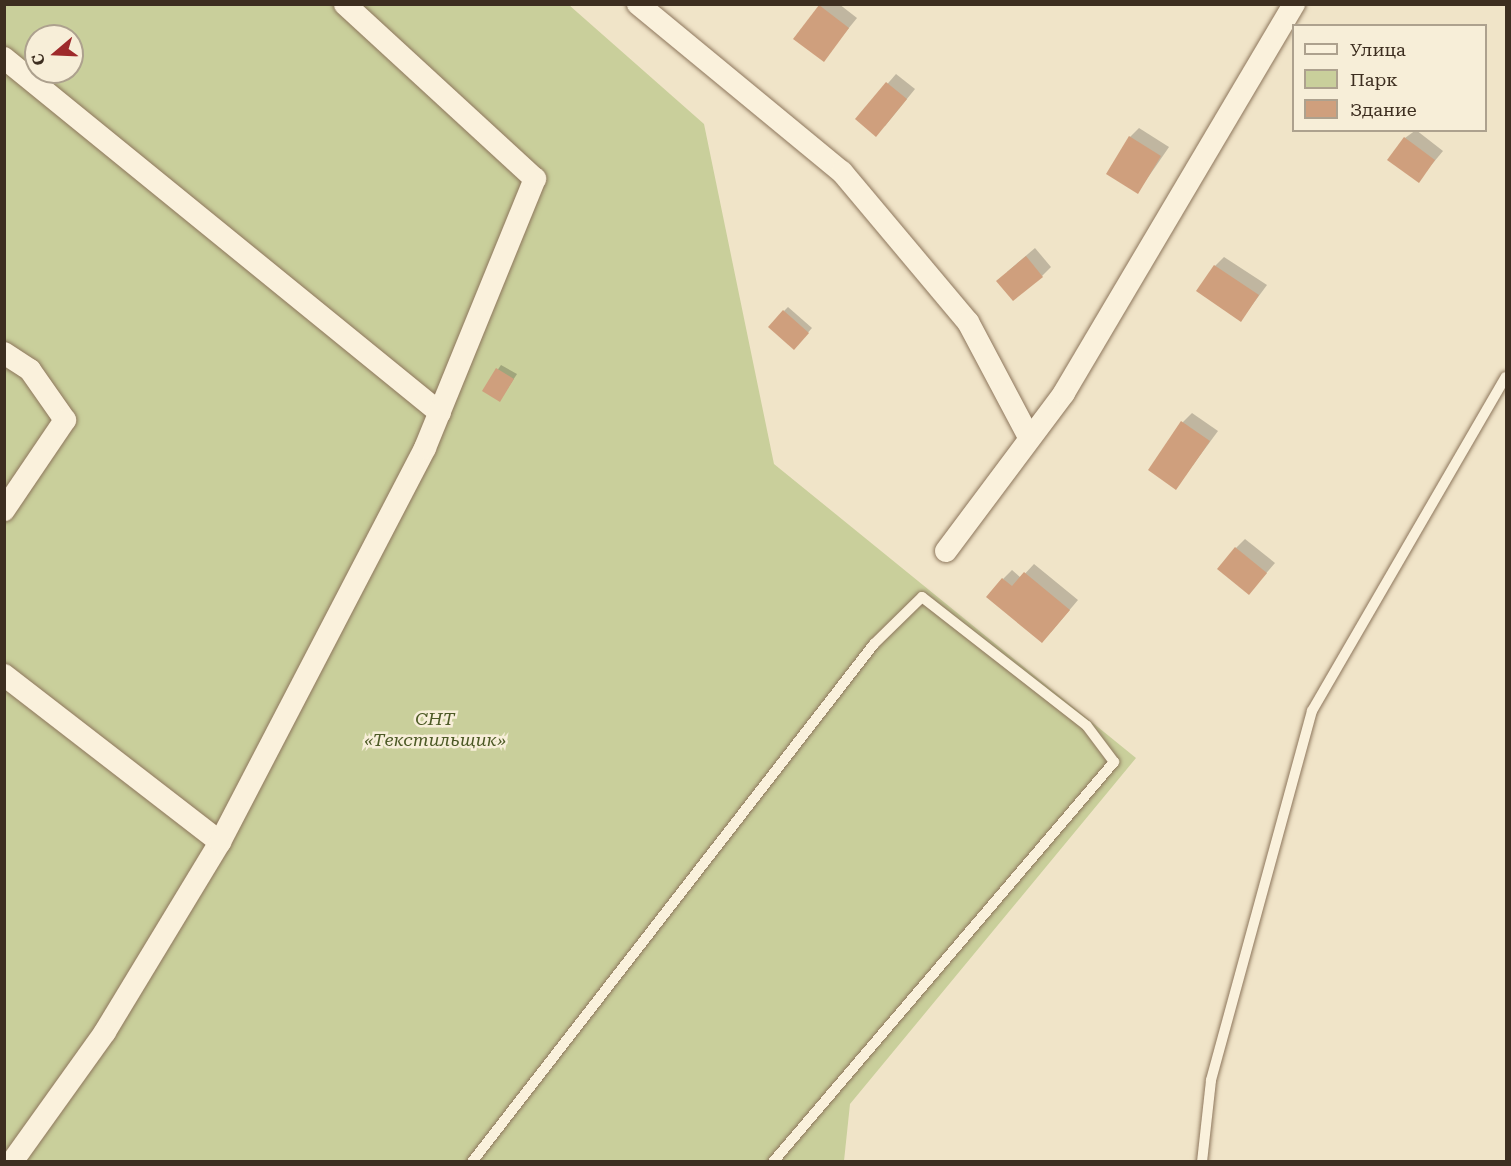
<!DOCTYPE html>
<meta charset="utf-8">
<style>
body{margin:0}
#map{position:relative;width:1511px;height:1166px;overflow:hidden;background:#f0e4c8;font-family:"Roboto Serif",serif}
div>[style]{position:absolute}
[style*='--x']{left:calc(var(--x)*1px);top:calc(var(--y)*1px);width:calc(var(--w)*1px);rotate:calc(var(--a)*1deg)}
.green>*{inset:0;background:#c9cf9b}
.shadow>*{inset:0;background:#0003}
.building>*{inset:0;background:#cf9f7d}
.roads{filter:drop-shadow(0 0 2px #8d765c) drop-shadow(0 0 2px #8d765c)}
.lane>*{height:10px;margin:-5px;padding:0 5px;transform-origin:5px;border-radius:5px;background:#faf1dc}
.street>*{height:22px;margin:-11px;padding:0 11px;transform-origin:11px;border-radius:11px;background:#faf1dc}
span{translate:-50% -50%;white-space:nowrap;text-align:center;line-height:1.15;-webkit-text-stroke:5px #f7eed8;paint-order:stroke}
.park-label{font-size:18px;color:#4d5a26;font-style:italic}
.frame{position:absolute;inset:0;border:6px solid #3d2e20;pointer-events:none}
.legend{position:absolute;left:1292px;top:24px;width:195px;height:108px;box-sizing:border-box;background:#f7eed8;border:2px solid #ada18e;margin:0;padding:8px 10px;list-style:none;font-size:18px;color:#3d2e20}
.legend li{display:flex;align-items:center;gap:12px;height:30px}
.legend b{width:30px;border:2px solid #ada18e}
.north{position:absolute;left:24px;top:24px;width:60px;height:60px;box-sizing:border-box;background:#f7eed8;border:2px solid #ada18e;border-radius:50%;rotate:251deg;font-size:16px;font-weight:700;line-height:24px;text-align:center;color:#3d2e20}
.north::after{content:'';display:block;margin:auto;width:21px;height:27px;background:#9e2a2b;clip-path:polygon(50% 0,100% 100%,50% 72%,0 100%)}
</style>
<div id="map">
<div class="green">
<i style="clip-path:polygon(evenodd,5px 5px,569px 5px,704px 124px,774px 464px,1136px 758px,850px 1104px,844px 1161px,5px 1162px,5px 5px,36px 36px,72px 36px,72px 72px,36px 72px,36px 36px)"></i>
</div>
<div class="shadow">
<i style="clip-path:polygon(821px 4px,839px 4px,857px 18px,823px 60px,795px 39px)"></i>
<i style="clip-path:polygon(896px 74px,915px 89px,885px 126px,857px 119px)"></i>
<i style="clip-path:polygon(1139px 128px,1169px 147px,1138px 192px,1130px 137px)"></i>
<i style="clip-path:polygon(1416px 130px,1443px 151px,1418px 181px,1405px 138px)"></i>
<i style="clip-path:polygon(1035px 248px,1051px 267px,1042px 276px,1007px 272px)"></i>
<i style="clip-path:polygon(1224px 257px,1267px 285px,1241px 320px,1215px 266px)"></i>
<i style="clip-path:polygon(788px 307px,812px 328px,798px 344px,784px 311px)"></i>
<i style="clip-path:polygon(501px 365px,517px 374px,500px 400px,484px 390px)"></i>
<i style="clip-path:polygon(1192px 413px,1218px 431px,1176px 488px,1183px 422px)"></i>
<i style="clip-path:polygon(1245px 539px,1275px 563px,1249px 593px,1236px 548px)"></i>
<i style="clip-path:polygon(1034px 564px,1078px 600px,1051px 632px,1003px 579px,1012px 570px,1021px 578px)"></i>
</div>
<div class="building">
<i style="clip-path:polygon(819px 5px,849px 28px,824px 62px,793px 39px)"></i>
<i style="clip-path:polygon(886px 82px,907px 99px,876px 137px,855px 119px)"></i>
<i style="clip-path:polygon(1129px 136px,1161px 156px,1138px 194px,1106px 174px)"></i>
<i style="clip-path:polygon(1404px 137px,1435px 160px,1419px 183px,1387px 160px)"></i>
<i style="clip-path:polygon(1026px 256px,1043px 277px,1013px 301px,996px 281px)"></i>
<i style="clip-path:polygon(1214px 265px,1259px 295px,1241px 322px,1196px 291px)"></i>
<i style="clip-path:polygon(783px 310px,809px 333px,794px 350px,768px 327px)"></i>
<i style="clip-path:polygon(496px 368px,514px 379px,500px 402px,482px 391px)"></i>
<i style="clip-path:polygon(1181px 421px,1210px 441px,1176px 490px,1148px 470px)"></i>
<i style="clip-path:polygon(1235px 547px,1267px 573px,1249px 595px,1217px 569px)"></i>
<i style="clip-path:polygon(1024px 572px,1070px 610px,1042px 643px,986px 597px,1002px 578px,1012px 586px)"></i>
</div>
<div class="roads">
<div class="lane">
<i style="--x:472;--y:1162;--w:656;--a:-52.19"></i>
<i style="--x:874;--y:644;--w:67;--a:-44.4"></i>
<i style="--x:922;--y:597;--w:209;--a:38"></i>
<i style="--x:1087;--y:726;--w:45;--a:53.1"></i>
<i style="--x:1114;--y:762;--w:526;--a:130.45"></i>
<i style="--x:1202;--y:1162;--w:82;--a:-83.7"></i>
<i style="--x:1211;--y:1080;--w:383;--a:-74.7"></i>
<i style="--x:1312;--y:711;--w:386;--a:-59.9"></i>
</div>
<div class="street">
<i style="--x:638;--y:4;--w:264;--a:39.5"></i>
<i style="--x:842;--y:172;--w:196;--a:50"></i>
<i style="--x:968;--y:322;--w:130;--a:62.1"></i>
<i style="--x:4;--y:58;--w:562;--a:39.15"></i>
<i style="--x:4;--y:353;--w:31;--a:33"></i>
<i style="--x:30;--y:370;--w:61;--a:55"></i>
<i style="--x:65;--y:420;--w:109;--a:124.1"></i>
<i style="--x:946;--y:551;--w:197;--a:-53.2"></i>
<i style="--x:1064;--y:393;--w:452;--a:-59.4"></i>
<i style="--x:4;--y:675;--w:273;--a:37.7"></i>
<i style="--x:220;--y:842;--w:222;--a:121.2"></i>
<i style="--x:105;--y:1032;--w:160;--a:125.6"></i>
<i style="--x:220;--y:842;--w:444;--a:-62.5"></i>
<i style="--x:425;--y:448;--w:291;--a:-67.8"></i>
<i style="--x:535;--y:179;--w:258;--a:-137.4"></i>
</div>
</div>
<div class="park-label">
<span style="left:435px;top:730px">СНТ<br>«Текстильщик»</span>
</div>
<div class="frame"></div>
<ul class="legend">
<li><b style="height:8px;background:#faf1dc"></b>Улица</li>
<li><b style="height:16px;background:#c9cf9b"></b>Парк</li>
<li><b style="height:16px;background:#cf9f7d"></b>Здание</li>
</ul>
<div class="north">С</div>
</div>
